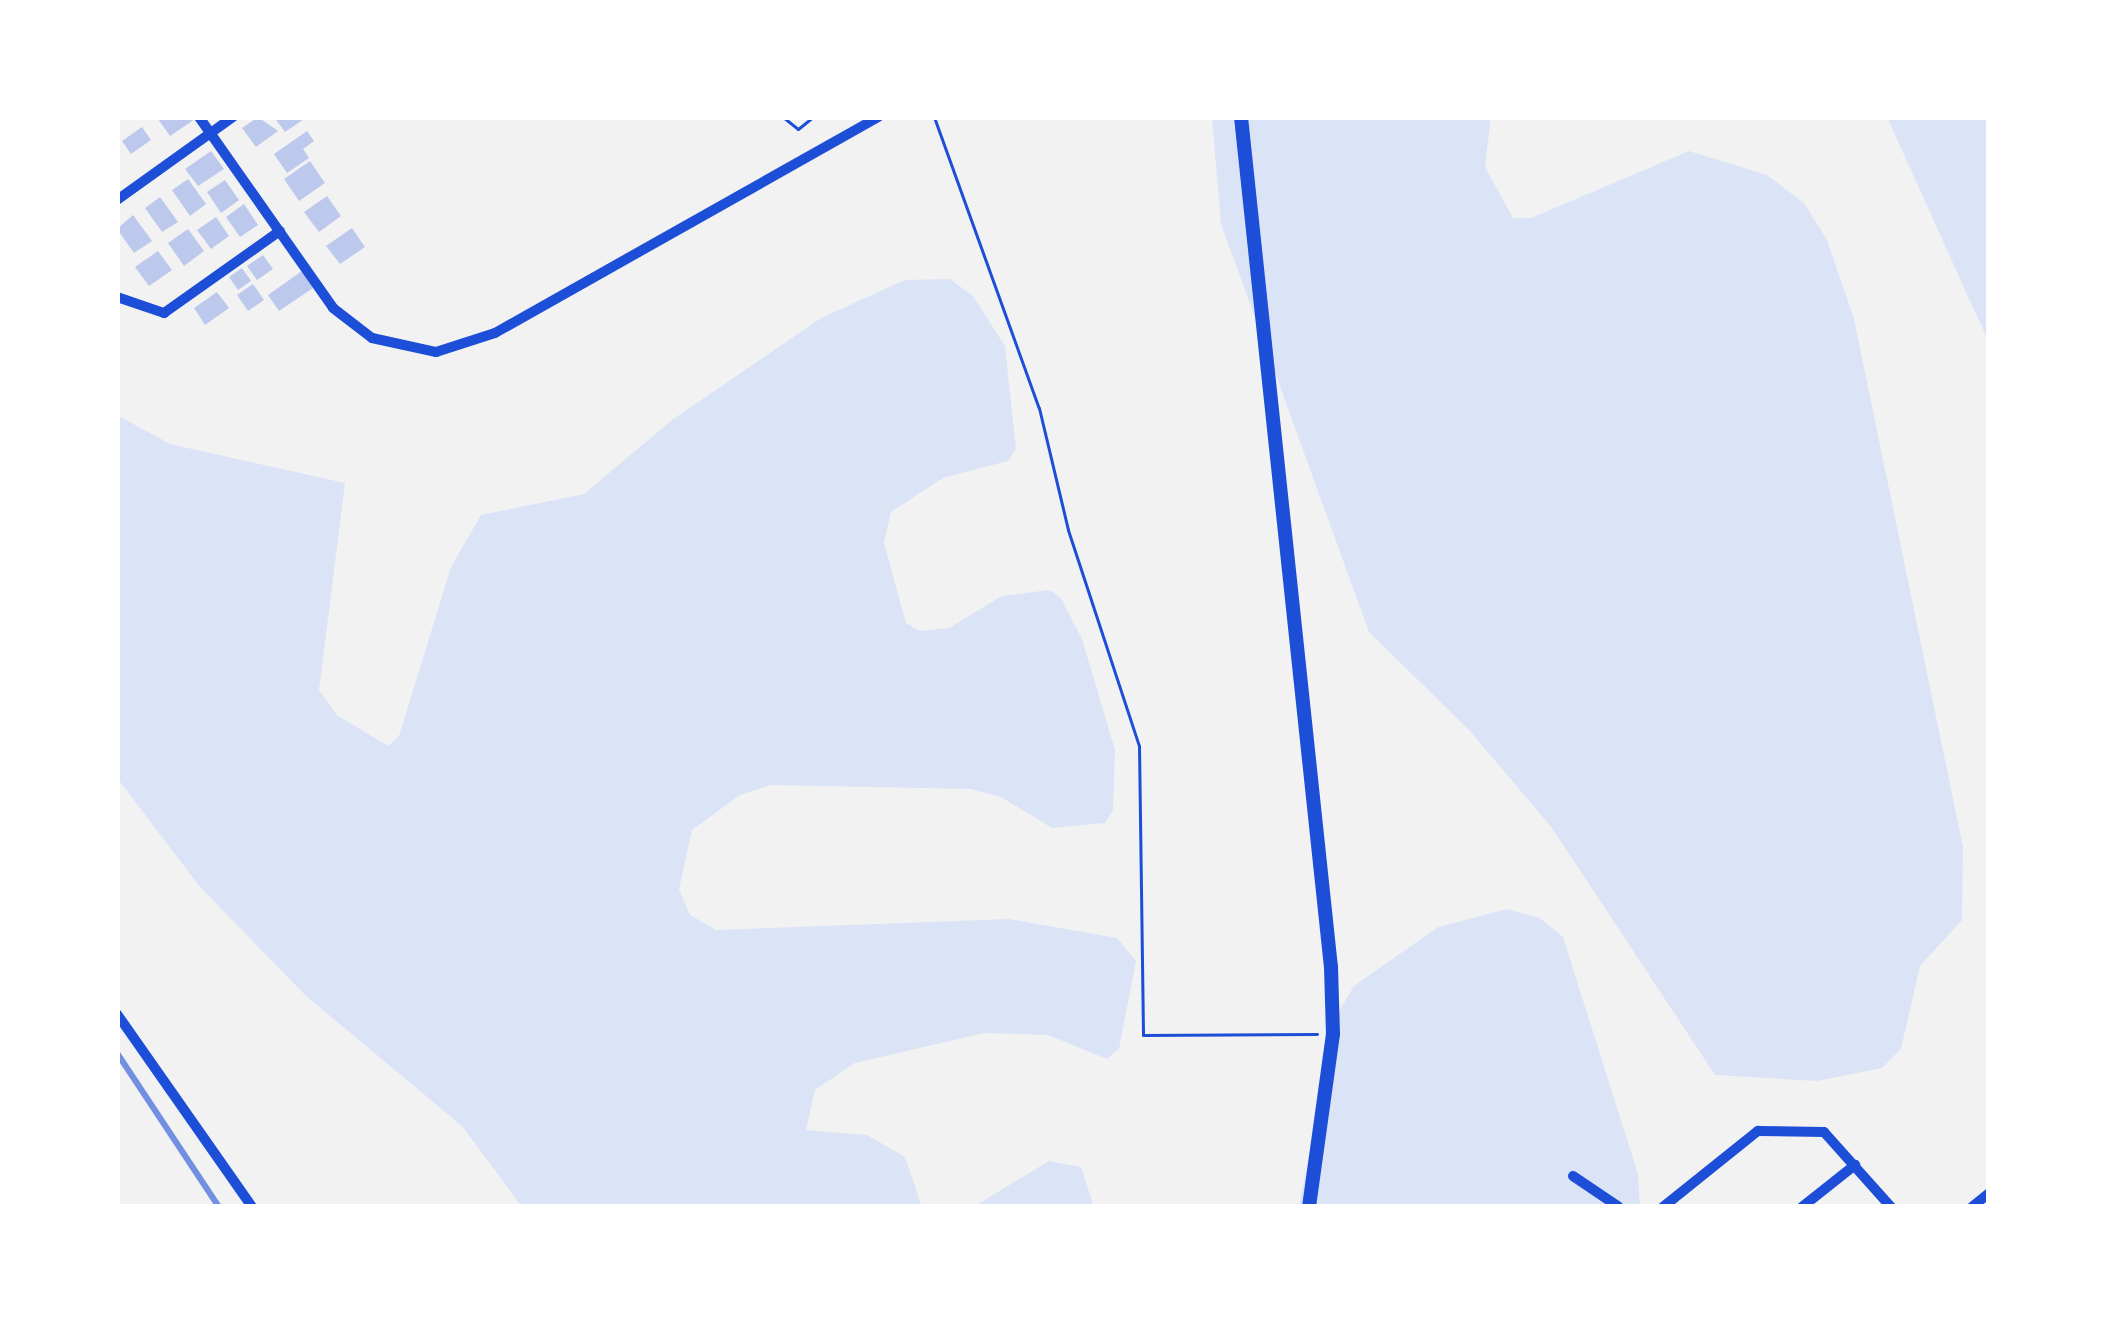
<!DOCTYPE html>
<style>
body{margin:0}
#map{position:relative;width:2106px;height:1324px;overflow:hidden;background:#f2f2f2;font-family:Cabin,sans-serif}
div>[style]{position:absolute}
[style*='--x']{left:calc(var(--x)*1px);top:calc(var(--y)*1px);width:calc(var(--w)*1px);rotate:calc(var(--a)*1deg)}
.green>*{inset:0;background:#dbe4f7}
.building>*{inset:0;background:#bdc9ec}
.path>*{height:3px;margin:-1.5px;padding:0 1.5px;transform-origin:1.5px;border-radius:1.5px;background:#1d4ed8}
.minor>*{height:10px;margin:-5px;padding:0 5px;transform-origin:5px;border-radius:5px;background:#1d4ed8}
.tertiary>*{height:14px;margin:-7px;padding:0 7px;transform-origin:7px;border-radius:7px;background:#1d4ed8}
.rail>*{height:6px;margin:-3px;padding:0 3px;transform-origin:3px;border-radius:3px;background:#7290e2}
span{translate:-50% -50%;white-space:nowrap;text-align:center;line-height:1.15;-webkit-text-stroke:10px #fff;paint-order:stroke}
.frame{position:absolute;inset:0;border:120px solid #fff;pointer-events:none}
</style>
<div id="map">
<div class="green">
<i style="clip-path:polygon(1212px 117px,1491px 117px,1485px 167px,1513px 218px,1531px 218px,1689px 151px,1767px 175px,1804px 203px,1827px 240px,1854px 319px,1963px 847px,1962px 920px,1920px 966px,1901px 1049px,1882px 1068px,1817px 1081px,1715px 1075px,1552px 828px,1470px 731px,1369px 632px,1221px 224px)"></i>
<i style="clip-path:polygon(1887px 117px,1989px 117px,1989px 342px,1975px 312px)"></i>
<i style="clip-path:polygon(950px 279px,973px 296px,1005px 346px,1016px 449px,1008px 461px,943px 478px,891px 512px,884px 543px,906px 623px,920px 631px,949px 628px,1002px 596px,1049px 590px,1061px 598px,1082px 639px,1115px 750px,1113px 810px,1105px 823px,1052px 828px,1001px 797px,971px 789px,771px 785px,740px 795px,692px 830px,679px 889px,690px 915px,716px 930px,1009px 919px,1117px 938px,1136px 961px,1119px 1049px,1107px 1059px,1048px 1035px,984px 1033px,855px 1063px,815px 1090px,806px 1130px,867px 1135px,905px 1157px,922px 1207px,522px 1207px,462px 1126px,305px 995px,200px 887px,117px 778px,117px 415px,170px 444px,345px 483px,319px 690px,337px 715px,388px 746px,399px 736px,451px 567px,481px 515px,584px 494px,672px 420px,821px 318px,905px 280px)"></i>
<i style="clip-path:polygon(1507px 909px,1540px 918px,1563px 937px,1638px 1174px,1640px 1207px,1299px 1207px,1335px 1018px,1354px 986px,1438px 927px)"></i>
<i style="clip-path:polygon(1049px 1161px,1081px 1167px,1094px 1207px,973px 1207px)"></i>
</div>
<div class="building">
<i style="clip-path:polygon(198px 117px,170px 136px,158px 119px,160px 117px)"></i>
<i style="clip-path:polygon(258px 117px,278px 131px,256px 147px,242px 128px)"></i>
<i style="clip-path:polygon(274px 117px,307px 117px,285px 132px)"></i>
<i style="clip-path:polygon(142px 127px,151px 140px,131px 154px,122px 141px)"></i>
<i style="clip-path:polygon(307px 131px,314px 141px,303px 149px,309px 158px,287px 173px,274px 154px)"></i>
<i style="clip-path:polygon(211px 151px,224px 169px,198px 186px,185px 169px)"></i>
<i style="clip-path:polygon(310px 161px,325px 183px,299px 201px,284px 179px)"></i>
<i style="clip-path:polygon(188px 179px,206px 204px,190px 216px,172px 190px)"></i>
<i style="clip-path:polygon(225px 180px,239px 200px,221px 213px,207px 192px)"></i>
<i style="clip-path:polygon(327px 196px,341px 216px,319px 232px,304px 212px)"></i>
<i style="clip-path:polygon(160px 197px,178px 222px,162px 232px,145px 208px)"></i>
<i style="clip-path:polygon(244px 204px,258px 225px,240px 237px,226px 217px)"></i>
<i style="clip-path:polygon(133px 215px,152px 241px,134px 253px,117px 229px)"></i>
<i style="clip-path:polygon(216px 217px,229px 236px,211px 249px,197px 230px)"></i>
<i style="clip-path:polygon(352px 228px,365px 247px,340px 264px,326px 246px)"></i>
<i style="clip-path:polygon(188px 229px,204px 251px,184px 266px,168px 243px)"></i>
<i style="clip-path:polygon(158px 251px,172px 270px,149px 286px,135px 267px)"></i>
<i style="clip-path:polygon(263px 255px,273px 269px,257px 280px,247px 266px)"></i>
<i style="clip-path:polygon(242px 268px,251px 281px,238px 290px,229px 277px)"></i>
<i style="clip-path:polygon(302px 271px,313px 288px,279px 311px,268px 295px)"></i>
<i style="clip-path:polygon(253px 284px,264px 300px,248px 311px,237px 295px)"></i>
<i style="clip-path:polygon(217px 292px,229px 308px,205px 325px,194px 308px)"></i>
</div>
<div class="path">
<i style="--x:783;--y:117;--w:19;--a:39"></i>
<i style="--x:798;--y:129;--w:19;--a:-39"></i>
<i style="--x:934;--y:117;--w:309;--a:70.2"></i>
<i style="--x:1039;--y:408;--w:125;--a:76.6"></i>
<i style="--x:1068;--y:530;--w:227;--a:71.8"></i>
<i style="--x:1139;--y:746;--w:289;--a:89.2"></i>
<i style="--x:1143;--y:1035;--w:174;--a:-0.3"></i>
</div>
<div class="minor">
<i style="--x:199;--y:117;--w:233;--a:54.9"></i>
<i style="--x:333;--y:308;--w:49;--a:37.6"></i>
<i style="--x:372;--y:338;--w:66;--a:12.3"></i>
<i style="--x:436;--y:352;--w:62;--a:-17.9"></i>
<i style="--x:495;--y:333;--w:440;--a:-29.4"></i>
<i style="--x:117;--y:200;--w:143;--a:-35.6"></i>
<i style="--x:117;--y:297;--w:50;--a:18.8"></i>
<i style="--x:164;--y:313;--w:142;--a:-35.3"></i>
<i style="--x:117;--y:1014;--w:236;--a:55"></i>
<i style="--x:1573;--y:1176;--w:55;--a:34"></i>
<i style="--x:1663;--y:1207;--w:122;--a:-38.7"></i>
<i style="--x:1758;--y:1131;--w:66;--a:0.9"></i>
<i style="--x:1824;--y:1132;--w:101;--a:48.2"></i>
<i style="--x:1802;--y:1207;--w:68;--a:-38.4"></i>
<i style="--x:1972;--y:1207;--w:22;--a:-39"></i>
</div>
<div class="tertiary">
<i style="--x:1241;--y:117;--w:855;--a:83.96"></i>
<i style="--x:1331;--y:967;--w:67;--a:88.3"></i>
<i style="--x:1333;--y:1034;--w:175;--a:97.9"></i>
</div>
<div class="rail">
<i style="--x:117;--y:1053;--w:185;--a:56.5"></i>
</div>
<div class="frame"></div>
</div>
